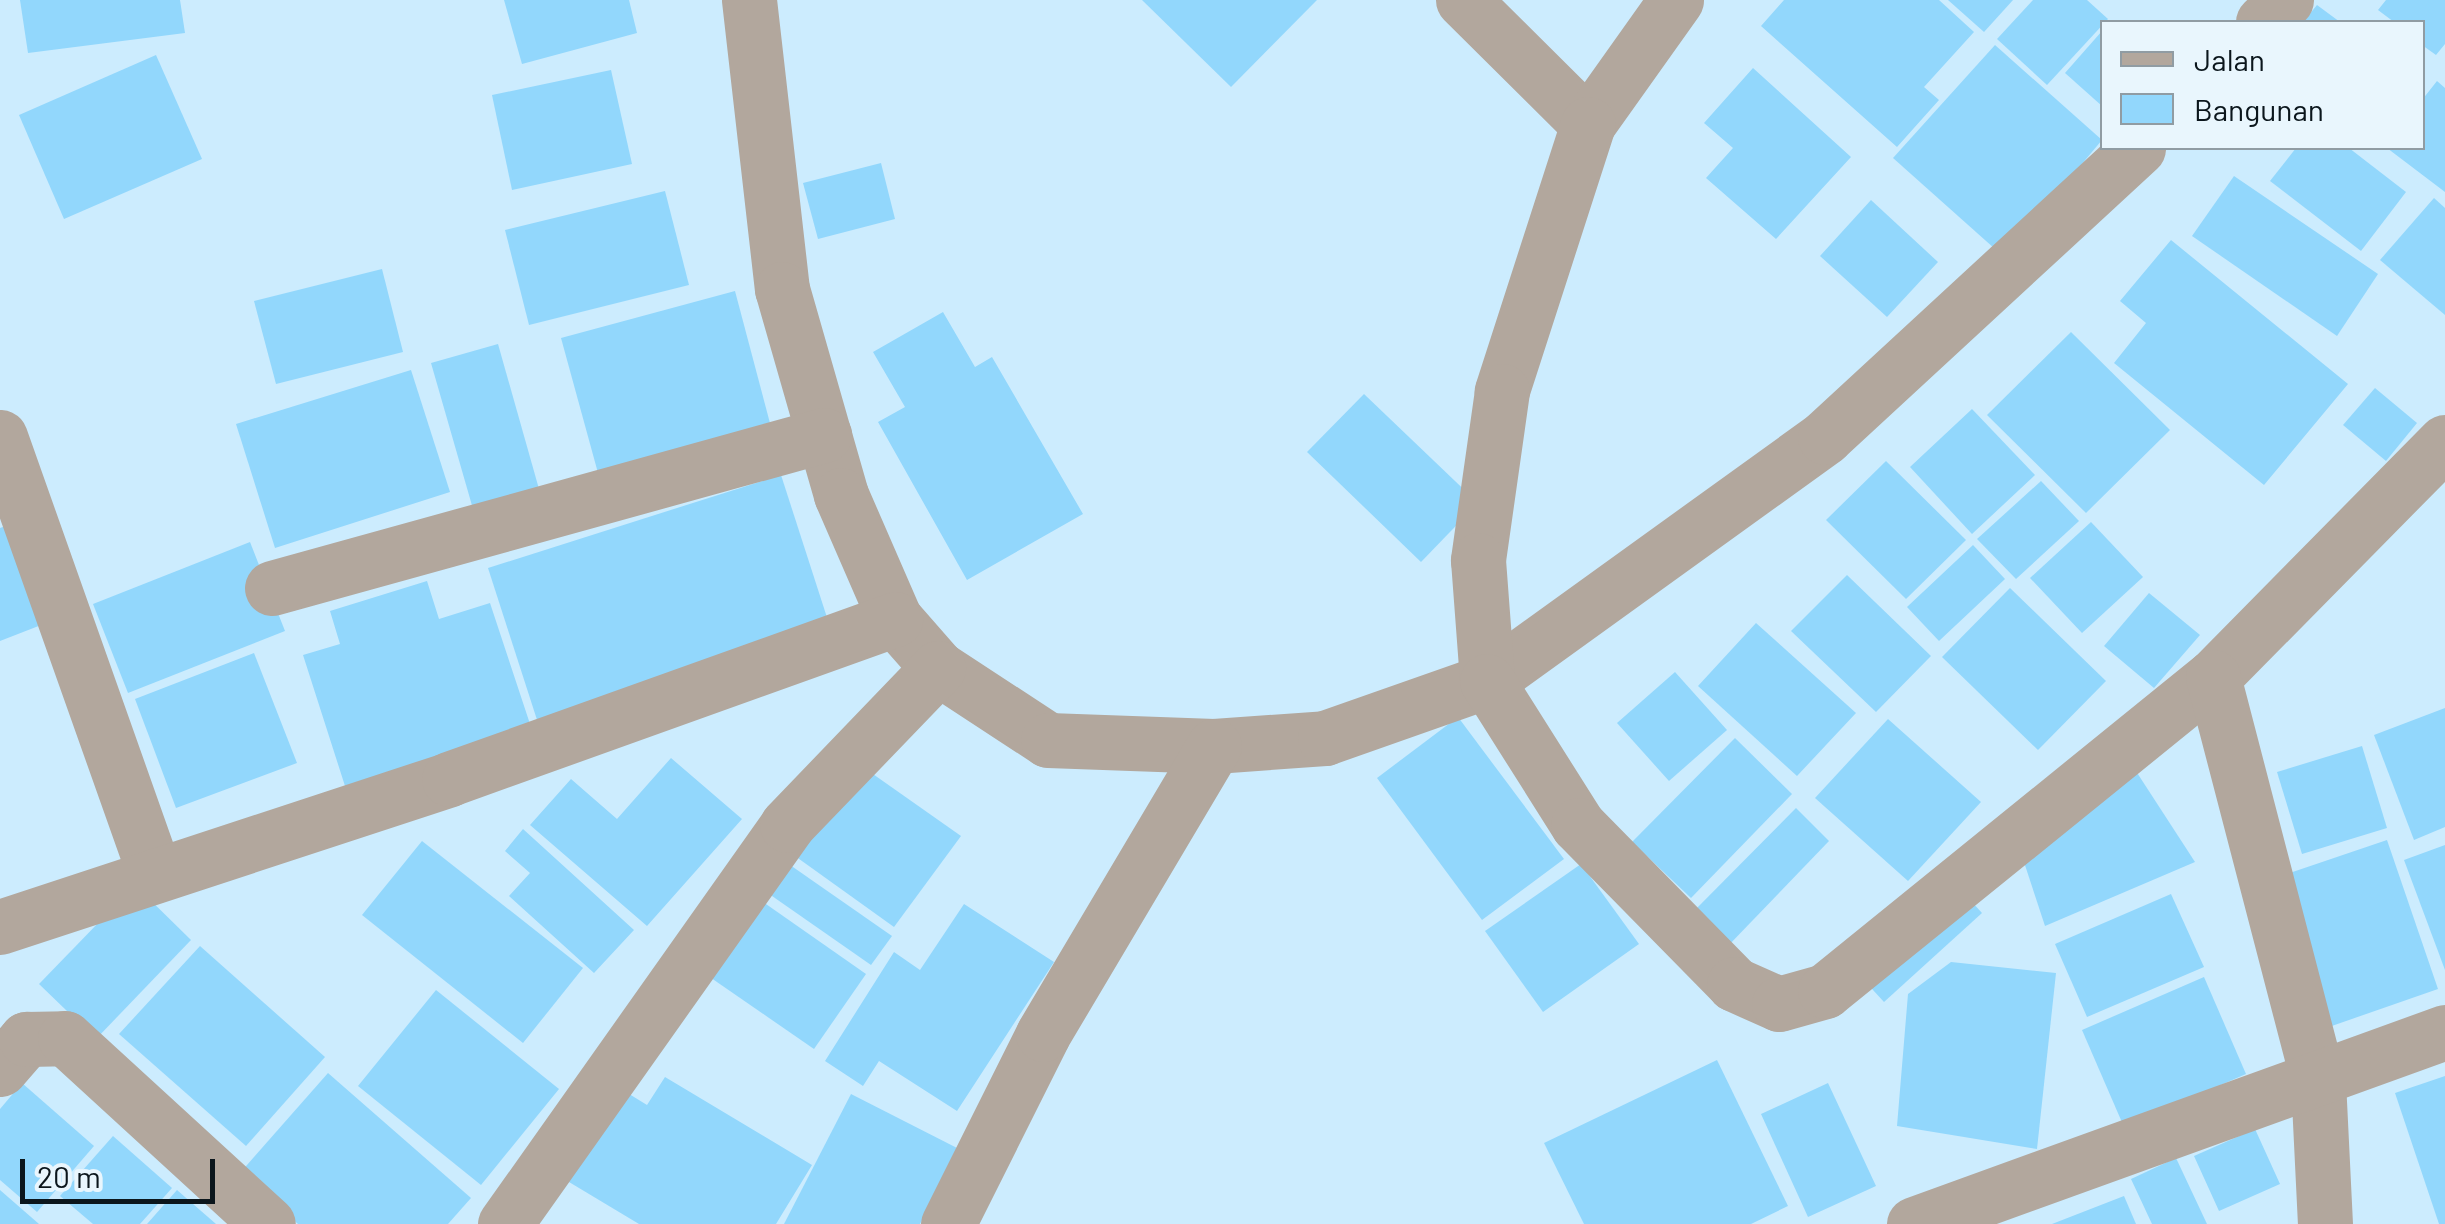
<!DOCTYPE html>
<style>
body{margin:0}
#map{position:relative;width:2445px;height:1224px;overflow:hidden;background:#ccecfe;font-family:Barlow,sans-serif}
div>[style]{position:absolute}
[style*='--x']{left:calc(var(--x)*1px);top:calc(var(--y)*1px);width:calc(var(--w)*1px);rotate:calc(var(--a)*1deg)}
.building>*{inset:0;background:#92d7fc}
.street>*{height:55px;margin:-27.5px;padding:0 27.5px;transform-origin:27.5px;border-radius:27.5px;background:#b2a79d}
span{translate:-50% -50%;white-space:nowrap;text-align:center;line-height:1.15;-webkit-text-stroke:8px #e9f6fd;paint-order:stroke}
.legend{position:absolute;left:2100px;top:20px;width:325px;height:130px;box-sizing:border-box;background:#e9f6fd;border:2px solid #909ca3;margin:0;padding:12px 18px;list-style:none;font-size:30px;color:#0b161c}
.legend li{display:flex;align-items:center;gap:20px;height:50px}
.legend b{width:50px;border:2px solid #909ca3}
.scale{position:absolute;left:20px;top:1159px;width:195px;height:45px;box-sizing:border-box;border:5px solid #0b161c;border-top:0;padding-left:12px;font-size:30px;line-height:35px;white-space:nowrap;color:#0b161c;-webkit-text-stroke:8px #e9f6fd;paint-order:stroke}
</style>
<div id="map">
<div class="building">
<i style="clip-path:polygon(20px 0,180px 0,185px 33px,28px 53px)"></i>
<i style="clip-path:polygon(504px 0,629px 0,637px 33px,522px 64px)"></i>
<i style="clip-path:polygon(1142px 0,1317px 0,1231px 87px)"></i>
<i style="clip-path:polygon(1784px 0,1939px 0,1974px 32px,1924px 87px,1939px 100px,1897px 147px,1761px 26px)"></i>
<i style="clip-path:polygon(1948px 0,2013px 0,1984px 32px)"></i>
<i style="clip-path:polygon(2033px 0,2087px 0,2108px 19px,2047px 85px,1997px 39px)"></i>
<i style="clip-path:polygon(2386px 0,2445px 0,2445px 44px,2436px 55px,2422px 45px,2422px 22px,2394px 22px,2378px 10px)"></i>
<i style="clip-path:polygon(2317px 5px,2340px 22px,2303px 22px)"></i>
<i style="clip-path:polygon(2102px 31px,2102px 106px,2065px 73px)"></i>
<i style="clip-path:polygon(1995px 45px,2102px 140px,2004px 257px,1893px 158px)"></i>
<i style="clip-path:polygon(156px 55px,202px 159px,64px 219px,19px 115px)"></i>
<i style="clip-path:polygon(1753px 68px,1851px 157px,1776px 239px,1706px 178px,1733px 148px,1704px 123px)"></i>
<i style="clip-path:polygon(611px 70px,632px 164px,512px 190px,492px 95px)"></i>
<i style="clip-path:polygon(2437px 81px,2445px 88px,2445px 192px,2387px 148px,2422px 148px,2422px 100px)"></i>
<i style="clip-path:polygon(2296px 148px,2349px 148px,2406px 192px,2361px 251px,2270px 181px)"></i>
<i style="clip-path:polygon(881px 163px,895px 219px,818px 239px,803px 183px)"></i>
<i style="clip-path:polygon(2234px 176px,2378px 274px,2337px 336px,2192px 236px)"></i>
<i style="clip-path:polygon(665px 191px,689px 285px,529px 325px,505px 230px)"></i>
<i style="clip-path:polygon(2434px 198px,2445px 208px,2445px 315px,2380px 260px)"></i>
<i style="clip-path:polygon(1871px 200px,1938px 262px,1887px 317px,1820px 256px)"></i>
<i style="clip-path:polygon(2171px 240px,2348px 384px,2264px 485px,2114px 363px,2146px 323px,2120px 301px)"></i>
<i style="clip-path:polygon(382px 269px,403px 352px,276px 384px,254px 301px)"></i>
<i style="clip-path:polygon(735px 291px,771px 427px,598px 473px,561px 338px)"></i>
<i style="clip-path:polygon(943px 312px,975px 367px,992px 357px,1083px 514px,967px 580px,878px 422px,905px 407px,873px 352px)"></i>
<i style="clip-path:polygon(2071px 332px,2170px 430px,2086px 513px,1987px 415px)"></i>
<i style="clip-path:polygon(498px 344px,539px 489px,473px 509px,431px 363px)"></i>
<i style="clip-path:polygon(411px 370px,450px 492px,275px 548px,236px 424px)"></i>
<i style="clip-path:polygon(2375px 388px,2417px 423px,2386px 461px,2343px 425px)"></i>
<i style="clip-path:polygon(1364px 394px,1478px 503px,1421px 562px,1307px 452px)"></i>
<i style="clip-path:polygon(1972px 409px,2035px 475px,1972px 534px,1910px 467px)"></i>
<i style="clip-path:polygon(1886px 461px,1966px 540px,1906px 599px,1826px 520px)"></i>
<i style="clip-path:polygon(781px 475px,832px 633px,539px 726px,488px 568px)"></i>
<i style="clip-path:polygon(2041px 481px,2079px 521px,2016px 579px,1977px 539px)"></i>
<i style="clip-path:polygon(16px 522px,54px 620px,0 641px,0 528px)"></i>
<i style="clip-path:polygon(2091px 522px,2143px 577px,2082px 633px,2030px 578px)"></i>
<i style="clip-path:polygon(250px 542px,285px 631px,128px 693px,93px 604px)"></i>
<i style="clip-path:polygon(1973px 545px,2005px 579px,1939px 641px,1907px 607px)"></i>
<i style="clip-path:polygon(1847px 575px,1931px 656px,1876px 712px,1791px 631px)"></i>
<i style="clip-path:polygon(427px 581px,439px 619px,490px 603px,531px 727px,345px 786px,303px 655px,340px 644px,330px 611px)"></i>
<i style="clip-path:polygon(2010px 588px,2106px 681px,2038px 750px,1942px 657px)"></i>
<i style="clip-path:polygon(2149px 593px,2200px 635px,2154px 688px,2104px 646px)"></i>
<i style="clip-path:polygon(1756px 623px,1856px 713px,1797px 776px,1698px 686px)"></i>
<i style="clip-path:polygon(254px 653px,297px 763px,176px 808px,135px 699px)"></i>
<i style="clip-path:polygon(1675px 672px,1727px 730px,1669px 781px,1617px 723px)"></i>
<i style="clip-path:polygon(2445px 708px,2445px 827px,2414px 840px,2374px 735px)"></i>
<i style="clip-path:polygon(1458px 717px,1564px 859px,1482px 920px,1377px 778px)"></i>
<i style="clip-path:polygon(1888px 719px,1981px 802px,1908px 881px,1815px 798px)"></i>
<i style="clip-path:polygon(1735px 738px,1792px 794px,1691px 898px,1632px 842px)"></i>
<i style="clip-path:polygon(2362px 746px,2387px 828px,2302px 854px,2277px 772px)"></i>
<i style="clip-path:polygon(671px 758px,742px 819px,647px 926px,530px 825px,571px 779px,617px 819px)"></i>
<i style="clip-path:polygon(853px 760px,961px 836px,894px 927px,788px 851px)"></i>
<i style="clip-path:polygon(2132px 765px,2195px 862px,2045px 926px,2021px 853px)"></i>
<i style="clip-path:polygon(1796px 808px,1829px 841px,1726px 948px,1691px 914px)"></i>
<i style="clip-path:polygon(523px 829px,634px 930px,594px 973px,509px 896px,530px 873px,505px 851px)"></i>
<i style="clip-path:polygon(2387px 840px,2438px 989px,2326px 1028px,2275px 878px)"></i>
<i style="clip-path:polygon(422px 841px,583px 968px,523px 1043px,362px 915px)"></i>
<i style="clip-path:polygon(2445px 845px,2445px 970px,2404px 860px)"></i>
<i style="clip-path:polygon(780px 858px,892px 936px,871px 965px,759px 887px)"></i>
<i style="clip-path:polygon(1581px 864px,1639px 944px,1543px 1012px,1485px 931px)"></i>
<i style="clip-path:polygon(135px 885px,191px 940px,96px 1039px,39px 984px)"></i>
<i style="clip-path:polygon(1960px 889px,1982px 913px,1884px 1002px,1862px 978px)"></i>
<i style="clip-path:polygon(2171px 894px,2204px 967px,2087px 1017px,2055px 944px)"></i>
<i style="clip-path:polygon(753px 895px,866px 974px,814px 1049px,701px 971px)"></i>
<i style="clip-path:polygon(964px 904px,1054px 962px,957px 1111px,879px 1061px,863px 1086px,825px 1061px,894px 952px,920px 970px)"></i>
<i style="clip-path:polygon(200px 946px,325px 1057px,246px 1146px,119px 1034px)"></i>
<i style="clip-path:polygon(1951px 962px,2056px 973px,2037px 1149px,1897px 1126px,1908px 994px)"></i>
<i style="clip-path:polygon(2204px 977px,2246px 1074px,2124px 1127px,2082px 1030px)"></i>
<i style="clip-path:polygon(436px 990px,559px 1089px,481px 1185px,358px 1086px)"></i>
<i style="clip-path:polygon(1717px 1060px,1788px 1206px,1751px 1224px,1584px 1224px,1544px 1143px)"></i>
<i style="clip-path:polygon(328px 1073px,471px 1198px,448px 1224px,298px 1224px,240px 1173px)"></i>
<i style="clip-path:polygon(2445px 1076px,2445px 1224px,2439px 1224px,2395px 1093px)"></i>
<i style="clip-path:polygon(665px 1077px,812px 1165px,776px 1224px,639px 1224px,564px 1179px,621px 1089px,647px 1105px)"></i>
<i style="clip-path:polygon(22px 1083px,94px 1146px,37px 1212px,0 1180px,0 1109px)"></i>
<i style="clip-path:polygon(1828px 1083px,1876px 1186px,1808px 1217px,1761px 1114px)"></i>
<i style="clip-path:polygon(851px 1094px,959px 1149px,920px 1224px,784px 1224px)"></i>
<i style="clip-path:polygon(2255px 1129px,2280px 1184px,2219px 1211px,2194px 1156px)"></i>
<i style="clip-path:polygon(113px 1136px,172px 1188px,140px 1224px,93px 1224px,60px 1196px)"></i>
<i style="clip-path:polygon(2176px 1158px,2207px 1224px,2152px 1224px,2131px 1179px)"></i>
<i style="clip-path:polygon(0 1190px,39px 1224px,0 1224px)"></i>
<i style="clip-path:polygon(177px 1190px,216px 1224px,147px 1224px)"></i>
<i style="clip-path:polygon(2124px 1196px,2136px 1224px,2052px 1224px)"></i>
</div>
<div class="street">
<i style="--x:749;--y:0;--w:291;--a:83.5"></i>
<i style="--x:782;--y:289;--w:214;--a:74"></i>
<i style="--x:841;--y:495;--w:135;--a:66.5"></i>
<i style="--x:895;--y:619;--w:65;--a:48.7"></i>
<i style="--x:938;--y:668;--w:131;--a:33.2"></i>
<i style="--x:1048;--y:740;--w:166;--a:2.1"></i>
<i style="--x:1214;--y:746;--w:111;--a:-4.1"></i>
<i style="--x:1325;--y:738;--w:172;--a:-19.4"></i>
<i style="--x:1487;--y:681;--w:417;--a:-35.8"></i>
<i style="--x:1825;--y:437;--w:426;--a:-42.7"></i>
<i style="--x:1463;--y:0;--w:176;--a:44.8"></i>
<i style="--x:1676;--y:0;--w:152;--a:125.4"></i>
<i style="--x:1588;--y:124;--w:281;--a:107.9"></i>
<i style="--x:1502;--y:391;--w:171;--a:98.1"></i>
<i style="--x:1478;--y:560;--w:121;--a:85.7"></i>
<i style="--x:1487;--y:681;--w:170;--a:57.7"></i>
<i style="--x:1578;--y:825;--w:223;--a:45.5"></i>
<i style="--x:1734;--y:984;--w:49;--a:24"></i>
<i style="--x:1779;--y:1004;--w:48;--a:-15.8"></i>
<i style="--x:1825;--y:991;--w:499;--a:-39"></i>
<i style="--x:2213;--y:677;--w:330;--a:-45.4"></i>
<i style="--x:2263;--y:22;--w:32;--a:-44"></i>
<i style="--x:0;--y:437;--w:465;--a:70.5"></i>
<i style="--x:272;--y:588;--w:573;--a:-15.49"></i>
<i style="--x:2213;--y:677;--w:417;--a:75.4"></i>
<i style="--x:2318;--y:1081;--w:143;--a:87.2"></i>
<i style="--x:0;--y:927;--w:473;--a:-18.2"></i>
<i style="--x:449;--y:779;--w:474;--a:-19.7"></i>
<i style="--x:0;--y:1069;--w:40;--a:-49"></i>
<i style="--x:26;--y:1039;--w:39;--a:-1"></i>
<i style="--x:65;--y:1038;--w:275;--a:42.5"></i>
<i style="--x:505;--y:1224;--w:489;--a:-54.7"></i>
<i style="--x:787;--y:825;--w:218;--a:-46.1"></i>
<i style="--x:948;--y:1224;--w:212;--a:-63.4"></i>
<i style="--x:1043;--y:1034;--w:335;--a:-59.3"></i>
<i style="--x:1914;--y:1224;--w:565;--a:-19.88"></i>
</div>
<ul class="legend">
<li><b style="height:12px;background:#b2a79d"></b>Jalan</li>
<li><b style="height:28px;background:#92d7fc"></b>Bangunan</li>
</ul>
<div class="scale">20 m</div>
</div>
